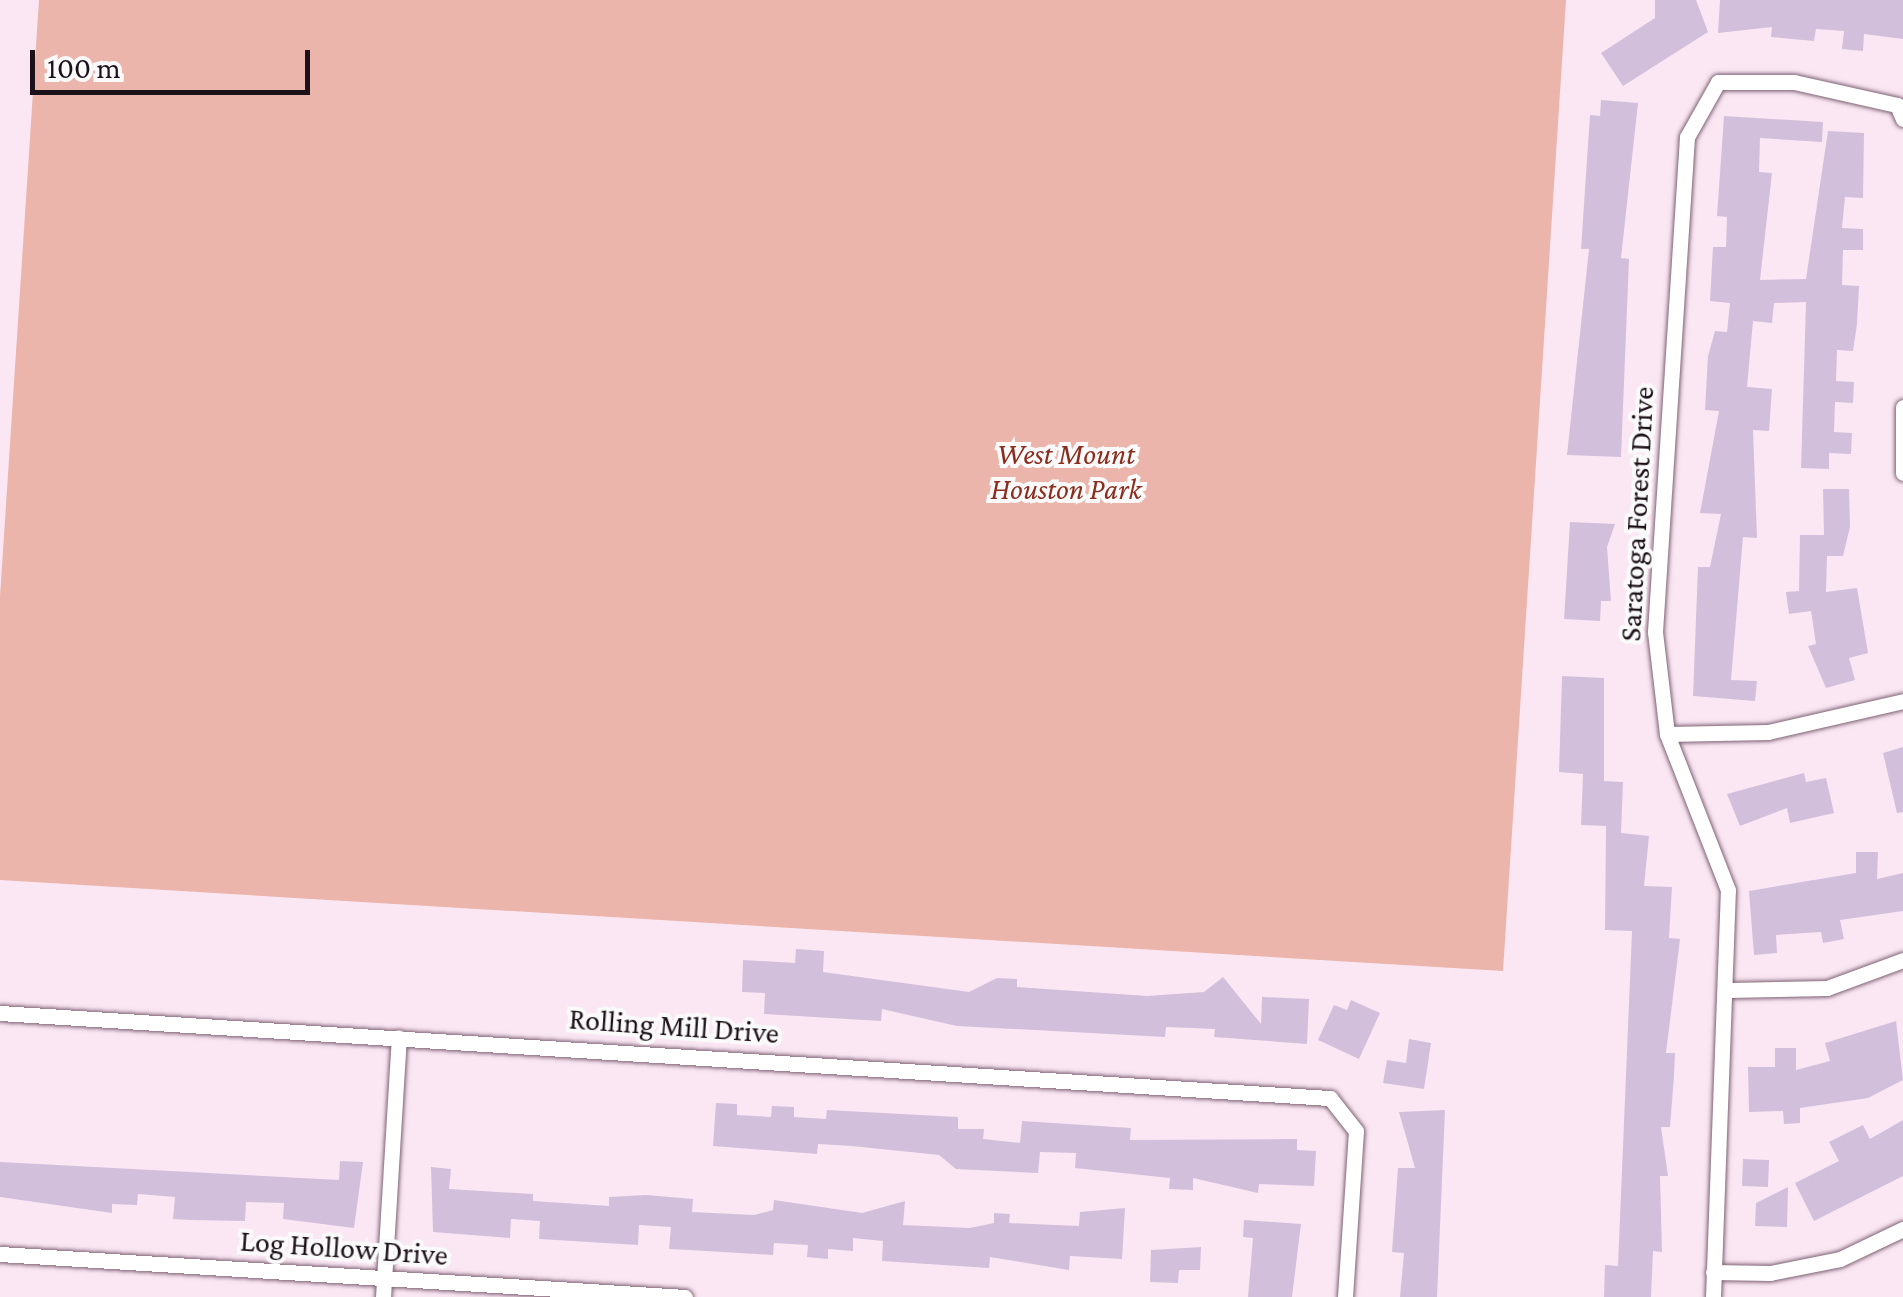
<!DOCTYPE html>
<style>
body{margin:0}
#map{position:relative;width:1903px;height:1297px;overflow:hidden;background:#fbe7f3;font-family:"Crimson Pro",serif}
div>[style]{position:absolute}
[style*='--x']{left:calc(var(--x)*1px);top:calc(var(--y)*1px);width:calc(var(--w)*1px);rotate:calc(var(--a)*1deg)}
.green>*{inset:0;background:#ebb5ab}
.building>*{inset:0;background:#d2bfdc}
.roads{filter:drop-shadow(0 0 2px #7e6274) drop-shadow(0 0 2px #7e6274)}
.minor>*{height:15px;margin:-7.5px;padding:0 7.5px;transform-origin:7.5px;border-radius:7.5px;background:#fff}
span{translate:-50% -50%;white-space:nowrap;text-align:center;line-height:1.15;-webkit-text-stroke:8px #fafafa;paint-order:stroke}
.park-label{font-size:30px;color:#8b2d1e;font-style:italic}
.street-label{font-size:30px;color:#1d1119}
.scale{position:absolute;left:30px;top:50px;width:280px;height:45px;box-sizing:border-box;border:5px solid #1d1119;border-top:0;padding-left:12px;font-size:30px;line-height:35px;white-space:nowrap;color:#1d1119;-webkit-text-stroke:8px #fafafa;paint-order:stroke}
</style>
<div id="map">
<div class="green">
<i style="clip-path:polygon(39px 0,1566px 0,1503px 971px,0 880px,0 597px)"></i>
</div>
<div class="building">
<i style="clip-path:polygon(1655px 0,1696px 0,1708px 32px,1623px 86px,1601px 53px,1655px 18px)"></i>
<i style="clip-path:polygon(1720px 0,1903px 0,1903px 39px,1864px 34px,1863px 51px,1842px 49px,1844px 31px,1816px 29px,1814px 41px,1771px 37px,1772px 27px,1718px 33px)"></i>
<i style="clip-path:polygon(1601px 100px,1638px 103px,1621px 258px,1629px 259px,1621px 457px,1567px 455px,1589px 249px,1581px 249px,1590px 115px,1600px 116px)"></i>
<i style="clip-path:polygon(1724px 116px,1823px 122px,1822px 142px,1760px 138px,1759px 172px,1772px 173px,1760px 280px,1806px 279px,1828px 131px,1864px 133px,1863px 198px,1845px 197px,1842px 228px,1863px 229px,1863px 250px,1843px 250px,1842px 285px,1859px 286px,1857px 324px,1853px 351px,1837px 350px,1836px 381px,1854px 382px,1853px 403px,1835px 402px,1834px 432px,1852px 433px,1851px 454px,1829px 453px,1829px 469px,1801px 468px,1806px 302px,1774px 303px,1772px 323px,1753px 321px,1747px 387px,1772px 389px,1769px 431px,1753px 430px,1757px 538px,1743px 537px,1731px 680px,1757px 681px,1755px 701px,1693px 696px,1698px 567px,1710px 567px,1721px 514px,1700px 513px,1719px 411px,1705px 410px,1708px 356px,1715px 331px,1727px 332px,1730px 303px,1710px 301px,1713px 247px,1726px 247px,1727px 217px,1717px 216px)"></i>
<i style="clip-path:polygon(1823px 489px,1849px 489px,1850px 527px,1843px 556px,1827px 556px,1826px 592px,1857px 588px,1868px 653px,1849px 658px,1855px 680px,1826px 688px,1808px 646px,1816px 644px,1811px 611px,1789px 614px,1786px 592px,1799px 591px,1800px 535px,1824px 535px)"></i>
<i style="clip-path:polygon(1570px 522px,1615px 524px,1607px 547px,1611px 601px,1601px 601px,1600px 621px,1564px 619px)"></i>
<i style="clip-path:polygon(1562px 676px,1604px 678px,1604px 781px,1623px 782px,1621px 833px,1649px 836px,1644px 886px,1672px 887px,1669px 938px,1680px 939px,1666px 1053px,1675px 1053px,1674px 1076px,1670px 1127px,1661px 1127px,1668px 1176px,1660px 1176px,1662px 1252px,1653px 1251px,1651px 1297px,1604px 1297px,1605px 1265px,1618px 1266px,1632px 931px,1605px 930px,1606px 826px,1581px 825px,1583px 774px,1559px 772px)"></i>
<i style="clip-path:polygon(1903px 747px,1903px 812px,1897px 813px,1883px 753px)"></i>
<i style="clip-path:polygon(1804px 773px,1806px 782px,1826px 778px,1834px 813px,1790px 823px,1787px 808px,1740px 826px,1727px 794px)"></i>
<i style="clip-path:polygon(1856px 852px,1878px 852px,1877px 879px,1903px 873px,1903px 911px,1840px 920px,1844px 939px,1823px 943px,1821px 932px,1776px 935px,1777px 953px,1754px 955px,1749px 891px,1856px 873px)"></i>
<i style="clip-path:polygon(796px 949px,824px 951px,823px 972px,969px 992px,997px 978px,1017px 979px,1017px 987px,1147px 996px,1204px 992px,1223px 977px,1261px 1024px,1262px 997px,1309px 999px,1307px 1044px,1214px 1037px,1215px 1029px,1166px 1027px,1165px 1037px,957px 1026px,882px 1009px,881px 1021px,764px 1014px,765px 993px,742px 992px,743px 960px,795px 963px)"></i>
<i style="clip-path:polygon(1351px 1000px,1380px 1013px,1359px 1059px,1318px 1040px,1334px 1005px,1347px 1010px)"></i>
<i style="clip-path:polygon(1896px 1021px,1903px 1080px,1868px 1098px,1800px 1108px,1800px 1123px,1784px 1124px,1783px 1111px,1749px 1112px,1748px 1067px,1775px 1067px,1775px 1048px,1796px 1048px,1796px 1070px,1830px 1061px,1825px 1043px)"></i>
<i style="clip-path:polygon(1409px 1039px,1431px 1043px,1424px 1089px,1383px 1083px,1387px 1060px,1406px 1063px)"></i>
<i style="clip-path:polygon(716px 1103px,737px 1104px,737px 1115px,771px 1117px,772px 1106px,794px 1107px,794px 1117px,826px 1119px,827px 1110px,958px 1117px,958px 1129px,984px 1129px,983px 1139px,1020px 1143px,1022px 1121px,1131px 1128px,1130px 1140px,1297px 1139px,1297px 1150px,1316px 1151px,1314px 1186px,1259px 1184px,1258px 1193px,1193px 1178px,1193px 1190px,1169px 1189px,1170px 1178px,1075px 1168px,1076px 1153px,1040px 1152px,1038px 1173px,956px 1169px,939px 1155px,852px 1146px,818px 1144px,817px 1154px,713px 1146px)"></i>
<i style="clip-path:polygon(1445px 1110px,1437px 1297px,1400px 1297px,1404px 1253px,1392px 1252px,1398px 1168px,1415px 1168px,1399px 1112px)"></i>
<i style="clip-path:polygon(1903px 1120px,1903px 1176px,1814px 1221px,1795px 1183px,1839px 1161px,1829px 1142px,1863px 1125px,1870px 1139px)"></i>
<i style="clip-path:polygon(1743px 1159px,1769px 1160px,1768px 1187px,1742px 1186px)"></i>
<i style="clip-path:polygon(340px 1161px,363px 1162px,354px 1228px,283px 1219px,284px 1203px,246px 1202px,245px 1221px,192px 1220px,173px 1219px,175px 1197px,138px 1194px,137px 1205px,112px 1204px,112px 1213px,0 1197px,0 1162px,339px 1180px)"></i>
<i style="clip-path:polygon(431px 1167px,451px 1169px,449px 1189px,533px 1194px,533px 1201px,609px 1206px,609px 1197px,646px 1195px,693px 1199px,692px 1212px,754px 1215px,773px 1210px,774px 1200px,862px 1213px,905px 1201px,903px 1225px,970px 1228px,994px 1223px,994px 1213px,1010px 1214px,1009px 1223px,1079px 1226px,1080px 1212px,1125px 1208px,1122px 1259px,1070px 1256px,1069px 1270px,990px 1257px,989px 1268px,882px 1261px,883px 1241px,853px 1238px,853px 1251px,828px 1249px,828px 1259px,807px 1257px,808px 1245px,774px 1243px,773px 1255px,689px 1250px,669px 1249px,671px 1227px,639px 1225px,638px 1245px,622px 1244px,539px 1239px,540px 1221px,511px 1219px,510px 1238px,433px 1232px)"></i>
<i style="clip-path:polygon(1788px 1187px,1787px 1227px,1755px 1226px,1756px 1203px)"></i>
<i style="clip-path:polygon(1244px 1220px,1301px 1224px,1292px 1297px,1248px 1297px,1253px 1238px,1243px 1237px)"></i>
<i style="clip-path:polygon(1201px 1247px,1200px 1270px,1179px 1270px,1178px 1283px,1150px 1282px,1151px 1250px)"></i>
</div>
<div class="roads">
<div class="minor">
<i style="--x:1903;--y:407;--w:66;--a:90"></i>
<i style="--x:1667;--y:734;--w:101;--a:-1.1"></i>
<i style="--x:1768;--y:732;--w:139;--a:-12.9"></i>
<i style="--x:1729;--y:990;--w:98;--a:-1.2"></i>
<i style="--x:1827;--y:988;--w:81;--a:-20.2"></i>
<i style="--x:0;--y:1013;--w:1333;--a:3.66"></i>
<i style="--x:1330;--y:1098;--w:42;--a:51.8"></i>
<i style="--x:1356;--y:1131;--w:166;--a:93.8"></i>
<i style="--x:0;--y:1254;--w:686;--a:3.59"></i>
<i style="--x:1713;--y:1272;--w:57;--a:1"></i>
<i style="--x:1770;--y:1273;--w:71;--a:-11.3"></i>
<i style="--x:1840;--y:1259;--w:70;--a:-25.5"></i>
<i style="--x:383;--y:1297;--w:260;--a:-86.5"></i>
<i style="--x:1713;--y:1297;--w:407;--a:-87.9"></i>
<i style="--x:1728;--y:890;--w:168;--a:-111.4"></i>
<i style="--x:1667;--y:734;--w:103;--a:-96.7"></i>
<i style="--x:1655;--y:632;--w:496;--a:-86.3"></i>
<i style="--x:1687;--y:137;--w:63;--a:-60.6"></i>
<i style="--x:1718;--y:82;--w:76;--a:0"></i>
<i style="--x:1794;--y:82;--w:106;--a:12.6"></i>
<i style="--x:1897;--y:105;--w:15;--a:67"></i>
</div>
</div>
<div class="park-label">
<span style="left:1066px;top:471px">West Mount<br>Houston Park</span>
</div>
<div class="street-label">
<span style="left:1637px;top:514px;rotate:-87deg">Saratoga Forest Drive</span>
<span style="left:674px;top:1026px;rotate:4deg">Rolling Mill Drive</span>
<span style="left:344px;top:1248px;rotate:4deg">Log Hollow Drive</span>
</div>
<div class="scale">100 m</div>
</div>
